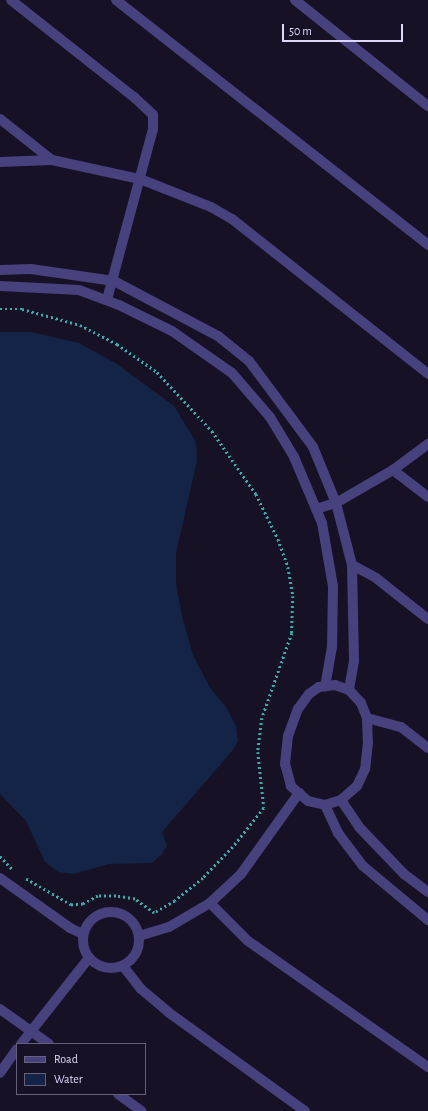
<!DOCTYPE html>
<style>
body{margin:0}
#map{position:relative;width:428px;height:1111px;overflow:hidden;background:#161124;font-family:"Alegreya Sans",sans-serif}
div>[style]{position:absolute}
[style*='--x']{left:calc(var(--x)*1px);top:calc(var(--y)*1px);width:calc(var(--w)*1px);rotate:calc(var(--a)*1deg)}
.water>*{inset:0;background:#142446}
.path>*{height:2.5px;margin-top:-1.25px;transform-origin:0;background:repeating-linear-gradient(90deg,#3cabab 0 2px,transparent 0 5px)}
.street>*{height:10px;margin:-5px;padding:0 5px;transform-origin:5px;border-radius:5px;background:#47417e}
.street>.ring{margin:-5px;padding:0;box-sizing:content-box;background:none;border:10px solid #47417e;border-radius:50%}
span{translate:-50% -50%;white-space:nowrap;text-align:center;line-height:1.15;-webkit-text-stroke:3px #161124;paint-order:stroke}
.legend{position:absolute;left:16px;top:1043px;width:130px;height:52px;box-sizing:border-box;background:#161124;border:1px solid #66617a;margin:0;padding:5px 7px;list-style:none;font-size:12px;color:#ded9fb}
.legend li{display:flex;align-items:center;gap:8px;height:20px}
.legend b{width:20px;border:1px solid #66617a}
.scale{position:absolute;left:282px;top:24px;width:121px;height:18px;box-sizing:border-box;border:2px solid #ded9fb;border-top:0;padding-left:5px;font-size:12px;line-height:14px;white-space:nowrap;color:#ded9fb;-webkit-text-stroke:3px #161124;paint-order:stroke}
</style>
<div id="map">
<div class="water">
<i style="clip-path:polygon(0 332px,31px 332px,79px 343px,117px 364px,174px 406px,196px 442px,197px 461px,176px 553px,176px 583px,182px 616px,193px 655px,210px 688px,226px 707px,236px 726px,238px 741px,233px 750px,162px 832px,167px 846px,162px 854px,152px 863px,109px 864px,73px 874px,58px 872px,45px 862px,26px 821px,0 794px)"></i>
</div>
<div class="path">
<i style="--x:0;--y:309;--w:22;--a:0"></i>
<i style="--x:22;--y:309;--w:60;--a:15.4"></i>
<i style="--x:80;--y:325;--w:42;--a:27.2"></i>
<i style="--x:117;--y:344;--w:49;--a:35"></i>
<i style="--x:157;--y:372;--w:81;--a:47"></i>
<i style="--x:212;--y:431;--w:77;--a:55.1"></i>
<i style="--x:256;--y:494;--w:50;--a:63.9"></i>
<i style="--x:278;--y:539;--w:30;--a:70"></i>
<i style="--x:288;--y:567;--w:29;--a:80"></i>
<i style="--x:293;--y:596;--w:37;--a:92"></i>
<i style="--x:292;--y:633;--w:90;--a:109.4"></i>
<i style="--x:262;--y:718;--w:34;--a:97"></i>
<i style="--x:258;--y:752;--w:56;--a:83.9"></i>
<i style="--x:264;--y:808;--w:50;--a:128.5"></i>
<i style="--x:233;--y:847;--w:43;--a:134.1"></i>
<i style="--x:203;--y:878;--w:36;--a:141"></i>
<i style="--x:175;--y:901;--w:24;--a:150"></i>
<i style="--x:154;--y:913;--w:24;--a:-144"></i>
<i style="--x:135;--y:899;--w:19;--a:-171"></i>
<i style="--x:116;--y:896;--w:18;--a:180"></i>
<i style="--x:98;--y:896;--w:17;--a:152"></i>
<i style="--x:83;--y:904;--w:12;--a:175"></i>
<i style="--x:71;--y:905;--w:52;--a:-150"></i>
<i style="--x:0;--y:856;--w:18;--a:47"></i>
</div>
<div class="street">
<i style="--x:11;--y:0;--w:157;--a:38.3"></i>
<i style="--x:134;--y:97;--w:26;--a:43"></i>
<i style="--x:153;--y:115;--w:14;--a:90"></i>
<i style="--x:153;--y:129;--w:177;--a:105.1"></i>
<i style="--x:116;--y:0;--w:397;--a:38.1"></i>
<i style="--x:295;--y:0;--w:170;--a:38.6"></i>
<i style="--x:0;--y:119;--w:66;--a:38.3"></i>
<i style="--x:0;--y:162;--w:52;--a:-2.2"></i>
<i style="--x:52;--y:160;--w:90;--a:12.2"></i>
<i style="--x:140;--y:179;--w:76;--a:21.5"></i>
<i style="--x:211;--y:207;--w:24;--a:30"></i>
<i style="--x:232;--y:219;--w:250;--a:38.3"></i>
<i style="--x:0;--y:270;--w:31;--a:-2"></i>
<i style="--x:31;--y:269;--w:84;--a:8.2"></i>
<i style="--x:114;--y:281;--w:118;--a:27.9"></i>
<i style="--x:218;--y:336;--w:40;--a:39"></i>
<i style="--x:249;--y:361;--w:107;--a:53.3"></i>
<i style="--x:313;--y:447;--w:61;--a:67.7"></i>
<i style="--x:336;--y:503;--w:64;--a:75.5"></i>
<i style="--x:352;--y:565;--w:96;--a:88.8"></i>
<i style="--x:354;--y:661;--w:29;--a:100"></i>
<i style="--x:0;--y:286;--w:79;--a:2.9"></i>
<i style="--x:79;--y:290;--w:43;--a:20.6"></i>
<i style="--x:119;--y:305;--w:59;--a:26.1"></i>
<i style="--x:172;--y:331;--w:73;--a:35"></i>
<i style="--x:232;--y:373;--w:58;--a:49.2"></i>
<i style="--x:270;--y:417;--w:47;--a:59"></i>
<i style="--x:294;--y:457;--w:72;--a:67"></i>
<i style="--x:322;--y:523;--w:64;--a:80.1"></i>
<i style="--x:333;--y:586;--w:61;--a:90.9"></i>
<i style="--x:332;--y:647;--w:40;--a:100"></i>
<i style="--x:393;--y:470;--w:44;--a:37.6"></i>
<i style="--x:316;--y:509;--w:21;--a:-17"></i>
<i style="--x:336;--y:503;--w:66;--a:-30.1"></i>
<i style="--x:393;--y:470;--w:44;--a:-36.6"></i>
<i style="--x:352;--y:565;--w:27;--a:28"></i>
<i style="--x:376;--y:578;--w:66;--a:38.3"></i>
<i style="--x:335;--y:685;--w:15;--a:20"></i>
<i style="--x:349;--y:690;--w:18;--a:47"></i>
<i style="--x:361;--y:703;--w:16;--a:68"></i>
<i style="--x:367;--y:718;--w:24;--a:88"></i>
<i style="--x:368;--y:742;--w:27;--a:96"></i>
<i style="--x:365;--y:769;--w:19;--a:115"></i>
<i style="--x:357;--y:786;--w:21;--a:139"></i>
<i style="--x:341;--y:800;--w:17;--a:163"></i>
<i style="--x:325;--y:805;--w:17;--a:-167"></i>
<i style="--x:308;--y:801;--w:23;--a:-139"></i>
<i style="--x:291;--y:786;--w:23;--a:-105"></i>
<i style="--x:285;--y:764;--w:28;--a:-84"></i>
<i style="--x:288;--y:736;--w:29;--a:-70"></i>
<i style="--x:298;--y:709;--w:19;--a:-54"></i>
<i style="--x:309;--y:694;--w:12;--a:-35"></i>
<i style="--x:319;--y:687;--w:16;--a:-7"></i>
<i style="--x:367;--y:718;--w:35;--a:15"></i>
<i style="--x:401;--y:727;--w:34;--a:38"></i>
<i style="--x:341;--y:800;--w:32;--a:56"></i>
<i style="--x:359;--y:827;--w:65;--a:46.2"></i>
<i style="--x:404;--y:874;--w:30;--a:37"></i>
<i style="--x:325;--y:805;--w:31;--a:65"></i>
<i style="--x:338;--y:833;--w:41;--a:52.9"></i>
<i style="--x:363;--y:866;--w:85;--a:39.7"></i>
<i style="--x:0;--y:878;--w:86;--a:35.5"></i>
<i style="--x:70;--y:928;--w:14;--a:25"></i>
<i style="--x:210;--y:903;--w:54;--a:45"></i>
<i style="--x:248;--y:941;--w:220;--a:35"></i>
<i class="ring" style="left:83px;top:912px;width:46px;height:46px"></i>
<i style="--x:139;--y:936;--w:31;--a:-17"></i>
<i style="--x:169;--y:927;--w:48;--a:-30.3"></i>
<i style="--x:210;--y:903;--w:42;--a:-43.1"></i>
<i style="--x:241;--y:874;--w:100;--a:-54.4"></i>
<i style="--x:123;--y:966;--w:29;--a:52"></i>
<i style="--x:141;--y:989;--w:35;--a:40"></i>
<i style="--x:168;--y:1012;--w:169;--a:35.9"></i>
<i style="--x:0;--y:1009;--w:60;--a:35.5"></i>
<i style="--x:21;--y:1044;--w:110;--a:-51.7"></i>
<i style="--x:0;--y:1073;--w:29;--a:-55"></i>
<i style="--x:118;--y:1094;--w:29;--a:36"></i>
</div>
<ul class="legend">
<li><b style="height:5px;background:#47417e"></b>Road</li>
<li><b style="height:11px;background:#142446"></b>Water</li>
</ul>
<div class="scale">50 m</div>
</div>
